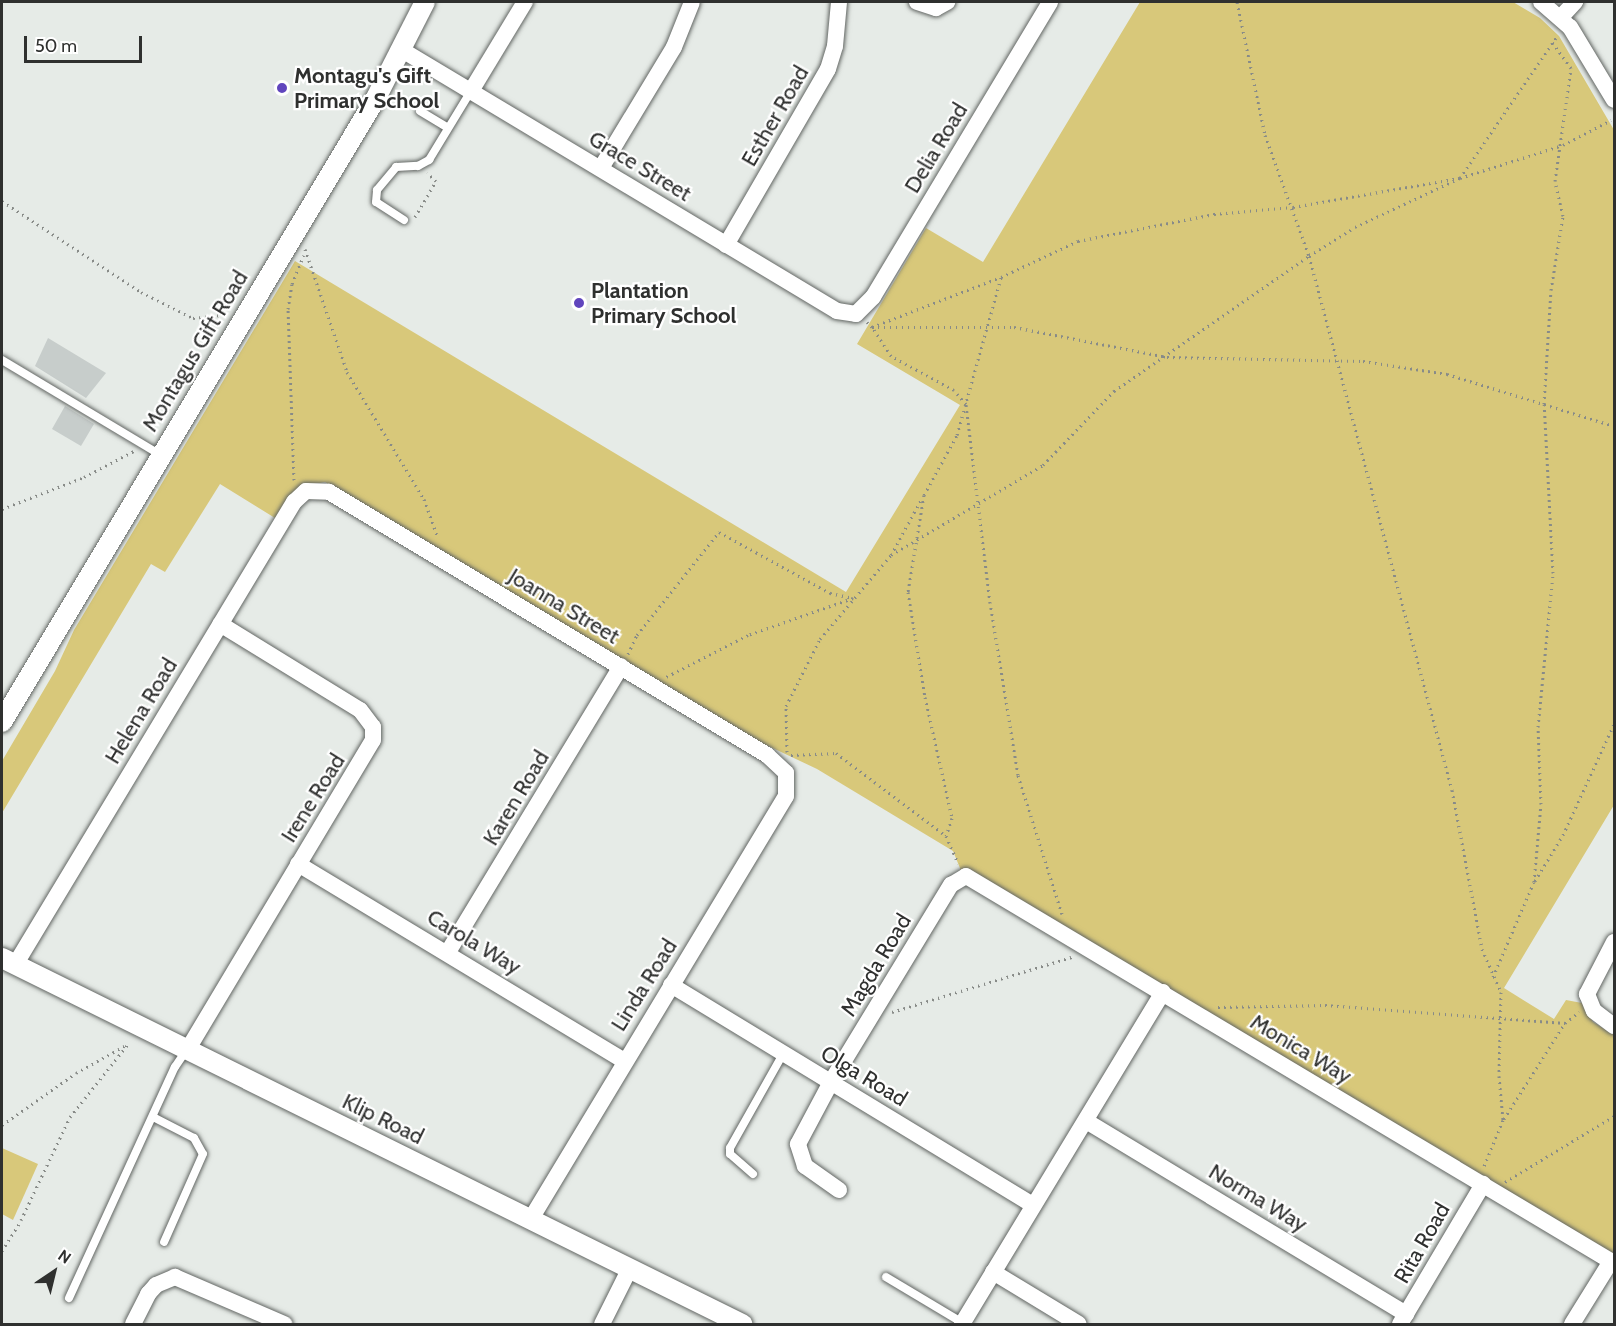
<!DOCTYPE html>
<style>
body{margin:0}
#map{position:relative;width:1616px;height:1326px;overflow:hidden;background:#e6ebe7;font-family:Cabin,sans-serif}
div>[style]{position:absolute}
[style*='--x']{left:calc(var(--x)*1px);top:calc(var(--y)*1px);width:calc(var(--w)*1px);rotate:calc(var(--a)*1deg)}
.green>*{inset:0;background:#d8c87a}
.building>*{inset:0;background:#c7cdcb}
.path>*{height:3px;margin-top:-1.5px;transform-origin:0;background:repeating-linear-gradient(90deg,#888b88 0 1.5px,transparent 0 6px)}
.roads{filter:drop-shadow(0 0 2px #626663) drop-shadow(0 0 2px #626663)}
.service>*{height:8px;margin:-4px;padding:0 4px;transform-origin:4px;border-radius:4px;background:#fff}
.minor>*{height:16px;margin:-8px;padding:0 8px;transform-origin:8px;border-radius:8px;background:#fff}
.tertiary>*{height:20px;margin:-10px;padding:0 10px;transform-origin:10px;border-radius:10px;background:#fff}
.dots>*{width:16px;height:16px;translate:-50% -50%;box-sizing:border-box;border:3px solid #fff;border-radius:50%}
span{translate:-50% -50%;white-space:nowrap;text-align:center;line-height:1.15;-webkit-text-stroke:4.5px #fff;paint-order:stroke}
.poi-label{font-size:22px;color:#2f302f;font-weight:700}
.left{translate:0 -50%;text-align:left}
.street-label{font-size:22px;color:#2f302f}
.frame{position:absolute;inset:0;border:3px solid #2f302f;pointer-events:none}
.north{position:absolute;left:24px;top:1242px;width:60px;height:60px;-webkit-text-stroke:4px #fff;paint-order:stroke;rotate:35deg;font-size:16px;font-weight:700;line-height:24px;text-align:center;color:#2f302f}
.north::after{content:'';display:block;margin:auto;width:21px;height:27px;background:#2f302f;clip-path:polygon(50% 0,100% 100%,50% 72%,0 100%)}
.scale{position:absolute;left:24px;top:36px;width:118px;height:27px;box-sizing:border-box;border:3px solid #2f302f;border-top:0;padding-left:8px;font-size:18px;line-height:21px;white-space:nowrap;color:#2f302f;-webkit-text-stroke:4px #fff;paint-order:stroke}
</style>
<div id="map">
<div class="green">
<i style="clip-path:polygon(1140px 2px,1513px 2px,1540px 18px,1559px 36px,1614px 130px,1614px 805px,1504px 988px,1554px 1019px,1566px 1000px,1582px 1003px,1593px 1022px,1614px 1035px,1614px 1258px,962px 873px,953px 851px,817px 769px,758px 741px,325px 482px,299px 487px,275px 518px,220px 484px,165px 572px,151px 564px,2px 813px,2px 761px,55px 671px,74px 630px,295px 261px,846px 592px,960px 405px,857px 344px,926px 228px,983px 262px)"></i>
<i style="clip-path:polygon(2px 1148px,38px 1164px,13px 1220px,2px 1214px)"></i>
</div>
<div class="building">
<i style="clip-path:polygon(48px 338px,106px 373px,86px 398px,35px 366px)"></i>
<i style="clip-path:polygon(65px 406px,94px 424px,81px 446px,52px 429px)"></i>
</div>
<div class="path">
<i style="--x:1237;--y:2;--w:136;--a:78.1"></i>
<i style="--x:1265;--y:135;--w:129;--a:70"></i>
<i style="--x:1309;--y:256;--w:553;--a:75.01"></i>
<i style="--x:1452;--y:790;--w:162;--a:79.3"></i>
<i style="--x:1482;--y:949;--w:47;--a:66.2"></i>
<i style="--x:1501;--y:992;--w:84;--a:91.4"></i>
<i style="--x:1499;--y:1076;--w:44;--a:84.8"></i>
<i style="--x:1503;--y:1120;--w:50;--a:112.4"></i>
<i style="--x:2;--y:201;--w:166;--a:33.2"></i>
<i style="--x:141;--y:292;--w:58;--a:26.6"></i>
<i style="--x:193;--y:318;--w:30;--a:-6"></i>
<i style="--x:415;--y:217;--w:42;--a:-59.7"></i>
<i style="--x:436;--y:181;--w:12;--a:-138"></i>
<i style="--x:305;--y:249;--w:130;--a:71.1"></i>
<i style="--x:347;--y:372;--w:149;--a:58.8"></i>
<i style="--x:424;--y:499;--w:41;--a:70.3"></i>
<i style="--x:867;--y:322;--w:7;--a:45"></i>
<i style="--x:872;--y:327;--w:142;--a:0"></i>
<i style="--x:1014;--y:327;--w:156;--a:11.1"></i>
<i style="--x:1167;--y:357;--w:196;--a:1.2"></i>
<i style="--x:1363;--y:361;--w:85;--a:8.8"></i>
<i style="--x:1447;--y:374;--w:175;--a:17.3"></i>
<i style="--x:294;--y:480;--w:171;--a:-92"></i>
<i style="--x:288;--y:309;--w:25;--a:-81"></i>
<i style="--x:292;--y:284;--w:31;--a:-68"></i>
<i style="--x:924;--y:495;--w:98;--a:99.4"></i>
<i style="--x:908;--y:592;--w:106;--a:80.8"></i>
<i style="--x:925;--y:697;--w:124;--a:77.4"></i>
<i style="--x:952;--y:818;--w:19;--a:108"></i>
<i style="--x:924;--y:495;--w:68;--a:-61.2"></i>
<i style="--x:957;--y:435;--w:164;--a:-74.4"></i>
<i style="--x:2;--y:509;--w:88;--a:-21.3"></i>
<i style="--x:84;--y:477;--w:56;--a:-27.5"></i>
<i style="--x:891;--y:555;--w:63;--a:-61.4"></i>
<i style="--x:628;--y:654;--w:21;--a:-65"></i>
<i style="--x:637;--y:635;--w:132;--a:-51.5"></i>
<i style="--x:719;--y:532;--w:127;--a:28.8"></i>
<i style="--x:830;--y:593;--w:24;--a:12"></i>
<i style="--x:853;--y:598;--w:111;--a:160.6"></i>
<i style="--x:748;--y:635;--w:92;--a:152.9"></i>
<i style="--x:787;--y:752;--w:46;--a:-91.2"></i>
<i style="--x:786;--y:706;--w:75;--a:-63.1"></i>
<i style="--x:820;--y:639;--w:110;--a:-49.8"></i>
<i style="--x:891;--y:555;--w:177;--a:-30.6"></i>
<i style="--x:1043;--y:465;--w:103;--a:-46.2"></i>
<i style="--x:1114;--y:391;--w:237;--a:-34.7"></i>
<i style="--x:1309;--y:256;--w:54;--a:-32.2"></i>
<i style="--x:1355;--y:227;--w:116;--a:-25"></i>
<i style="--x:1460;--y:178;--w:173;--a:-55.6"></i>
<i style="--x:791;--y:755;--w:45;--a:-2.5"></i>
<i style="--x:836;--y:753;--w:138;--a:37"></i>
<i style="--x:946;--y:836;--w:30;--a:66"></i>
<i style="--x:1535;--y:881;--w:54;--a:-58.7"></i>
<i style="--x:1563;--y:835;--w:122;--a:-65.3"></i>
<i style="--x:1062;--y:914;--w:146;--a:-107.6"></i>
<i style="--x:1018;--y:775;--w:174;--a:-99.2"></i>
<i style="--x:990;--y:603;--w:200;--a:-96.9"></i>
<i style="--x:966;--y:404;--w:18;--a:-131"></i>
<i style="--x:954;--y:390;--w:72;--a:-151.6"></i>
<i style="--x:891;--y:356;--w:35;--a:-123"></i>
<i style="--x:872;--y:327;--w:138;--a:-21.2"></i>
<i style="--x:1001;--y:277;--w:85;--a:-25.1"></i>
<i style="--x:1078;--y:241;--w:139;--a:-11.2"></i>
<i style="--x:1214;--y:214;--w:79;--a:-5.1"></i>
<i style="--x:1293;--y:207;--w:169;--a:-9.9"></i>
<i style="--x:1460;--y:178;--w:108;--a:-17.8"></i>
<i style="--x:1563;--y:145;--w:54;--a:-27.5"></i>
<i style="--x:1493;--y:977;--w:103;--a:-66.7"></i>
<i style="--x:1534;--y:882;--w:78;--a:-84.9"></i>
<i style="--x:1541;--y:804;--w:77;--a:-92.2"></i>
<i style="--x:1538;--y:727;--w:155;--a:-84.4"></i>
<i style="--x:1553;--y:573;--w:169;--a:-93"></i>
<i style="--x:1544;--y:404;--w:114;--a:-86.5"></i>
<i style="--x:1551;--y:290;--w:75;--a:-80.8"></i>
<i style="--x:1563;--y:216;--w:36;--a:-103"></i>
<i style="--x:1555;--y:181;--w:114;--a:-81.9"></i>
<i style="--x:1571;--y:68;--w:32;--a:-126"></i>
<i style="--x:1218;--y:1007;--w:107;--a:-1.1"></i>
<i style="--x:1325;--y:1005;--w:241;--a:4.3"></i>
<i style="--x:1565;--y:1023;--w:18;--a:-38"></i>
<i style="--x:892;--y:1012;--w:188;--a:-17"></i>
<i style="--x:1504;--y:1119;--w:114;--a:-57.6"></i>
<i style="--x:2;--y:1125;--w:90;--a:-35.1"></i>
<i style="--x:76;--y:1073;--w:57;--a:-29.2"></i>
<i style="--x:1505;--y:1182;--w:127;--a:-31.2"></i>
<i style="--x:2;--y:1251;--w:36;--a:-58"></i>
<i style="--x:21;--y:1220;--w:114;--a:-64.6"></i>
<i style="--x:70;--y:1117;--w:93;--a:-51.5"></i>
</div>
<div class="roads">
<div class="service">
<i style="--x:420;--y:111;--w:31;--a:31"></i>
<i style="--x:404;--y:220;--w:33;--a:-147"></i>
<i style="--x:376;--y:202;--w:12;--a:-85"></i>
<i style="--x:377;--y:190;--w:30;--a:-50"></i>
<i style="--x:396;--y:167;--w:22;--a:-3"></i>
<i style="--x:418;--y:166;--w:13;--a:-29"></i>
<i style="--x:429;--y:160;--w:81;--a:-58.7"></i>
<i style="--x:2;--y:360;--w:185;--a:30.9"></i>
<i style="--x:153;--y:1117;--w:46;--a:27.1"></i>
<i style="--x:194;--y:1138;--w:18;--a:61"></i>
<i style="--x:203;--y:1154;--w:96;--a:113.9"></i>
<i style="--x:753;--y:1174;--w:30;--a:-139"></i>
<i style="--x:730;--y:1154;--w:6;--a:-90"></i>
<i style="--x:730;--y:1148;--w:108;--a:-60.6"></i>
<i style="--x:886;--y:1277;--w:90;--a:30.9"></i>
<i style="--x:69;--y:1298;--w:254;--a:-65.4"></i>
<i style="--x:175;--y:1067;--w:22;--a:-56"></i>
</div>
<div class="minor">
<i style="--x:917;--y:2;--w:20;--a:18"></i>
<i style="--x:936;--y:8;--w:13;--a:-29"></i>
<i style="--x:1541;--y:2;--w:38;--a:41"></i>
<i style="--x:1570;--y:27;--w:85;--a:58.9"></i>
<i style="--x:1561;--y:17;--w:21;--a:-47"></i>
<i style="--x:402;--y:50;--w:507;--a:30.96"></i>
<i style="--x:837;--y:311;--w:19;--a:9"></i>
<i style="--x:856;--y:314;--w:24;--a:-45"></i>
<i style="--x:873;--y:297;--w:344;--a:-59"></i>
<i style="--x:471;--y:91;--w:104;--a:-58.8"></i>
<i style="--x:601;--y:168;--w:141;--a:-58.9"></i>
<i style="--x:674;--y:47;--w:48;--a:-68.2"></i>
<i style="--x:726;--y:245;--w:203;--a:-59.9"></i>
<i style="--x:828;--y:69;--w:24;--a:-73"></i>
<i style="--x:835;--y:46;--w:44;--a:-84.8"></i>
<i style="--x:298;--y:864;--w:381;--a:31.1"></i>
<i style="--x:1614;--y:942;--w:59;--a:117.4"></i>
<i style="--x:1587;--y:994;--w:18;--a:68"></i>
<i style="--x:1594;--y:1011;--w:25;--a:37"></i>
<i style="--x:448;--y:952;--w:334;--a:-58.8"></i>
<i style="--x:15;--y:965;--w:541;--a:-58.93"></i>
<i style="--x:294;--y:502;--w:16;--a:-43"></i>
<i style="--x:306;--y:491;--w:23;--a:2"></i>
<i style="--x:329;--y:492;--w:511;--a:30.98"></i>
<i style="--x:767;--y:755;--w:26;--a:43"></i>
<i style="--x:786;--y:773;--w:23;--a:90"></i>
<i style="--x:786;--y:796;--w:494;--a:121.1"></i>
<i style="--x:671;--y:985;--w:424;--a:31.3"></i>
<i style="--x:188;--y:1049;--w:360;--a:-59.1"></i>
<i style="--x:373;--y:740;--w:13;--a:-90"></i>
<i style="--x:373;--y:727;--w:21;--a:-127"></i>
<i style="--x:360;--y:710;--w:164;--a:-148.4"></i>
<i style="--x:1086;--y:1121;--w:374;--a:31.1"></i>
<i style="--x:839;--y:1190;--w:42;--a:-144.8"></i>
<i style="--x:805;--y:1166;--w:23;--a:-108"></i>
<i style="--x:798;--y:1144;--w:70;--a:-62"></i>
<i style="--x:831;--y:1082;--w:231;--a:-58.7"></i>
<i style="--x:951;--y:885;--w:17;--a:-31"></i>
<i style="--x:966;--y:876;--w:755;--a:30.85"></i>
<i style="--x:993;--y:1272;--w:100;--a:31.2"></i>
<i style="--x:133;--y:1324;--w:34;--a:-63"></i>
<i style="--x:148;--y:1294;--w:12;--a:-48"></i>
<i style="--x:156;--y:1285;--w:21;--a:-23"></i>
<i style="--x:175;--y:1277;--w:119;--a:23.3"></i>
<i style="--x:602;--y:1324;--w:63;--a:-63.4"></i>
<i style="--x:962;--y:1324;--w:388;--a:-58.8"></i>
<i style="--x:1400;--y:1324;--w:163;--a:-59.3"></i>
<i style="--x:1572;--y:1324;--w:74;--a:-58.2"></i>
</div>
<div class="tertiary">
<i style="--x:2;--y:722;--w:727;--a:-59.06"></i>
<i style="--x:376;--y:98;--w:108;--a:-63"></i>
<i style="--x:2;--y:958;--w:826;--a:26.32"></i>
</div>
</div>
<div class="dots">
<i style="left:282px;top:88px;background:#6045bd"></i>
<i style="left:579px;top:303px;background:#6045bd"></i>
</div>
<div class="poi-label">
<span class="left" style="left:294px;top:88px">Montagu's Gift<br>Primary School</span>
<span class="left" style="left:591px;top:303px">Plantation<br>Primary School</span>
</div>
<div class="street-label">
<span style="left:775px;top:116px;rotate:-60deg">Esther Road</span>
<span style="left:936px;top:148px;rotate:-59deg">Delia Road</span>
<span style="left:640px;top:166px;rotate:31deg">Grace Street</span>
<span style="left:195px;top:351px;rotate:-59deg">Montagus Gift Road</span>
<span style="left:564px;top:606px;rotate:31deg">Joanna Street</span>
<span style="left:141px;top:711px;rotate:-59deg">Helena Road</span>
<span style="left:313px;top:798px;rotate:-58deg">Irene Road</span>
<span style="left:516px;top:798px;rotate:-59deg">Karen Road</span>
<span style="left:474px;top:942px;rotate:31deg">Carola Way</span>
<span style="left:876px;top:965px;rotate:-59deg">Magda Road</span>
<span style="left:644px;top:985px;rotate:-58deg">Linda Road</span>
<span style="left:1301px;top:1049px;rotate:31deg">Monica Way</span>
<span style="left:864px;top:1076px;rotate:31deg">Olga Road</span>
<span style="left:383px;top:1119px;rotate:26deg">Klip Road</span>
<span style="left:1258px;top:1198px;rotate:31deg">Norma Way</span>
<span style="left:1422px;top:1243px;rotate:-60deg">Rita Road</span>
</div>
<div class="frame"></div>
<div class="north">N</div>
<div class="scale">50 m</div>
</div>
